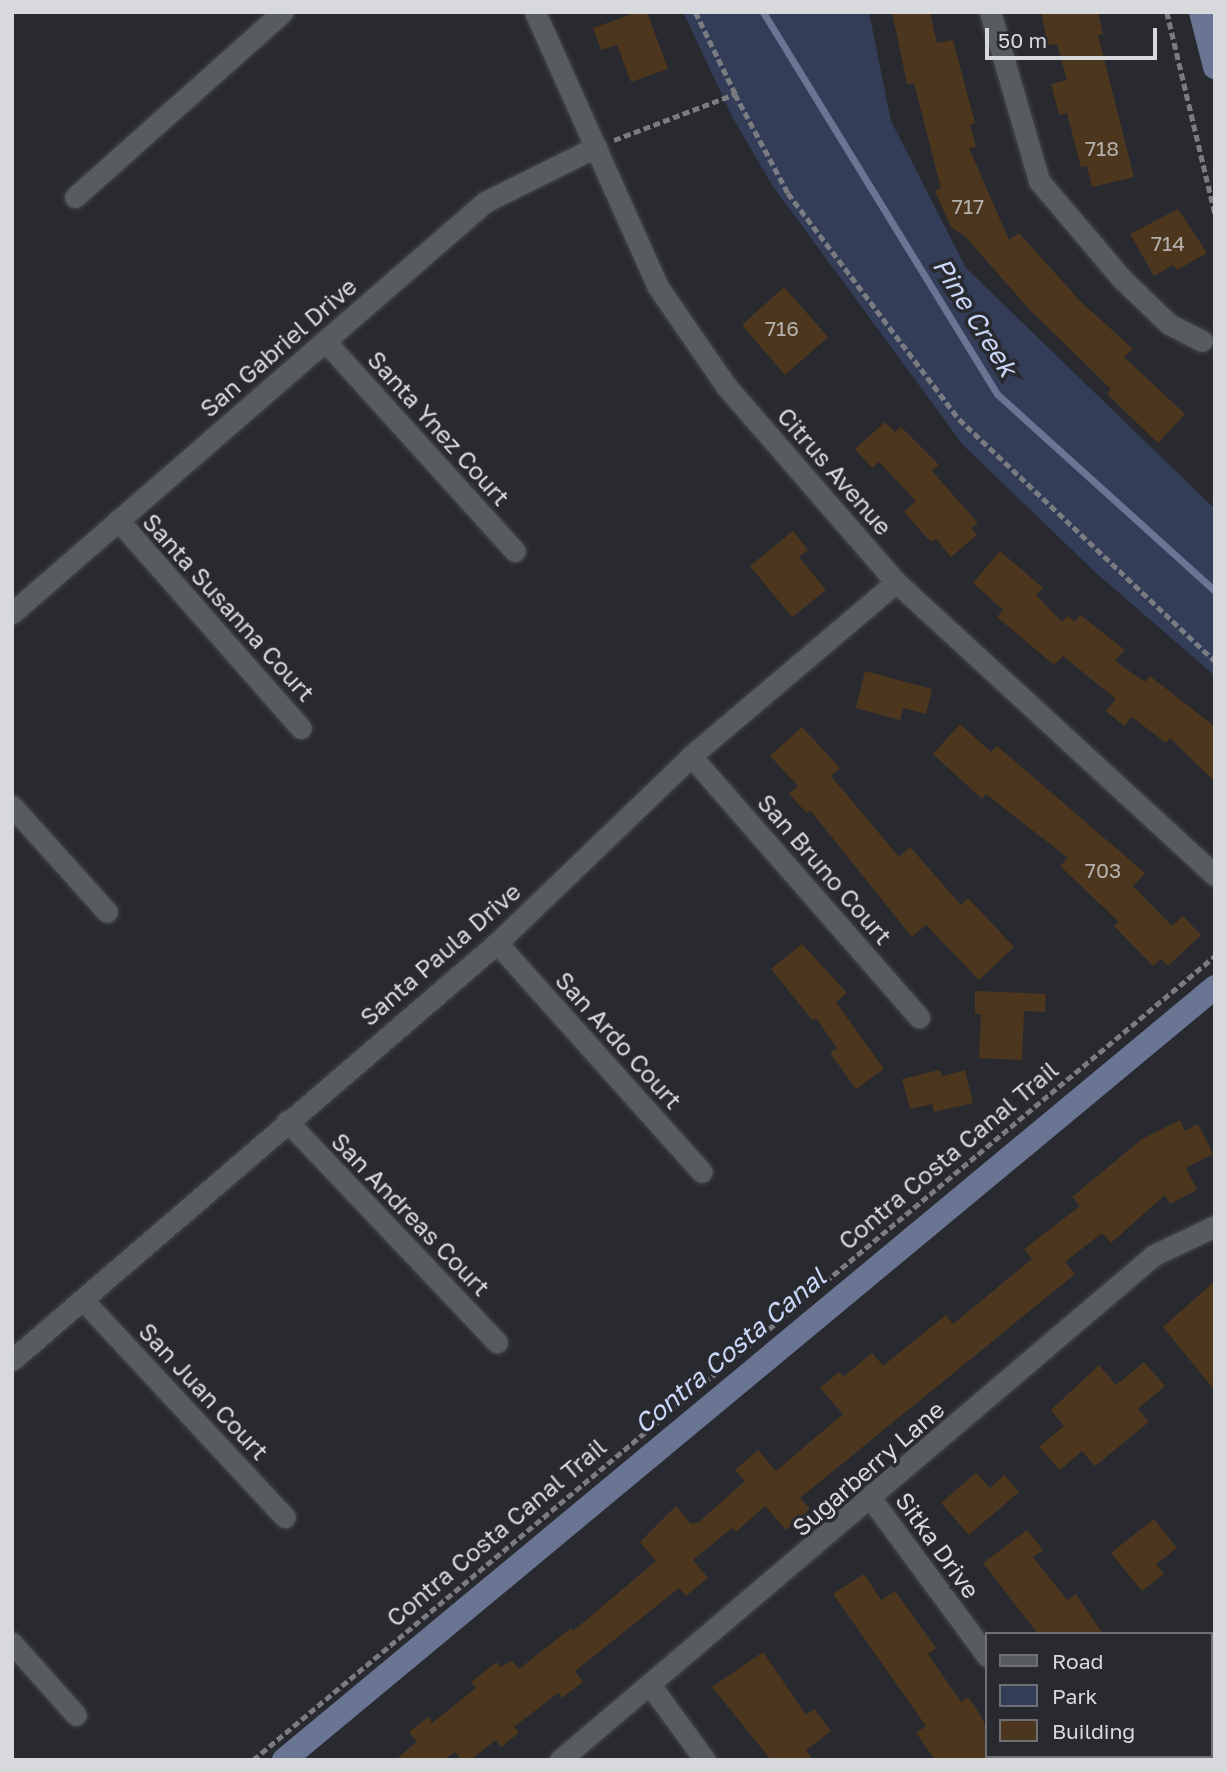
<!DOCTYPE html>
<style>
body{margin:0}
#map{position:relative;width:1227px;height:1772px;overflow:hidden;background:#282a2f;font-family:"Golos Text",sans-serif}
div>[style]{position:absolute}
[style*='--x']{left:calc(var(--x)*1px);top:calc(var(--y)*1px);width:calc(var(--w)*1px);rotate:calc(var(--a)*1deg)}
.green>*{inset:0;background:#333d57}
.stream>*{height:7px;margin:-3.5px;padding:0 3.5px;transform-origin:3.5px;border-radius:3.5px;background:#697593}
.canal>*{height:24px;margin:-12px;padding:0 12px;transform-origin:12px;border-radius:12px;background:#697593}
.building>*{inset:0;background:#4c371e}
.path>*{height:4.5px;margin-top:-2.25px;transform-origin:0;background:repeating-linear-gradient(90deg,#7b7c81 0 7px,transparent 0 10.5px)}
.roads{filter:drop-shadow(0 0 2px #45464a) drop-shadow(0 0 2px #45464a)}
.minor>*{height:21px;margin:-10.5px;padding:0 10.5px;transform-origin:10.5px;border-radius:10.5px;background:#585b60}
span{translate:-50% -50%;white-space:nowrap;text-align:center;line-height:1.15;-webkit-text-stroke:7px #282a2f;paint-order:stroke}
.number-label{font-size:21px;color:#b5b0ad}
.number-label span{-webkit-text-stroke-width:0}
.street-label{font-size:24px;color:#d8d9dd}
.water-label{font-size:26px;color:#cad7f8;font-style:italic}
.frame{position:absolute;inset:0;border:14px solid #d8d9dd;pointer-events:none}
.legend{position:absolute;left:985px;top:1632px;width:228px;height:126px;box-sizing:border-box;background:#282a2f;border:2px solid #6e7075;margin:0;padding:9px 12px;list-style:none;font-size:21px;color:#d8d9dd}
.legend li{display:flex;align-items:center;gap:14px;height:35px}
.legend b{width:35px;border:2px solid #6e7075}
.scale{position:absolute;left:985px;top:28px;width:172px;height:32px;box-sizing:border-box;border:4px solid #d8d9dd;border-top:0;padding-left:9px;font-size:21px;line-height:24px;white-space:nowrap;color:#d8d9dd;-webkit-text-stroke:5px #282a2f;paint-order:stroke}
</style>
<div id="map">
<div class="green">
<i style="clip-path:polygon(683px 12px,869px 12px,891px 121px,966px 268px,1215px 509px,1215px 676px,1095px 572px,963px 445px,772px 185px,733px 118px)"></i>
</div>
<div class="stream">
<i style="--x:763;--y:12;--w:448;--a:58.5"></i>
<i style="--x:997;--y:394;--w:294;--a:42.1"></i>
</div>
<div class="canal">
<i style="--x:1201;--y:12;--w:57;--a:75.7"></i>
<i style="--x:284;--y:1760;--w:1210;--a:-39.7"></i>
</div>
<div class="building">
<i style="clip-path:polygon(638px 12px,647px 12px,668px 69px,631px 82px,617px 45px,601px 50px,593px 28px)"></i>
<i style="clip-path:polygon(892px 12px,930px 12px,937px 43px,953px 40px,975px 123px,970px 124px,976px 147px,969px 148px,1009px 240px,1019px 233px,1081px 302px,1133px 349px,1124px 357px,1185px 414px,1158px 443px,1107px 394px,1111px 389px,1029px 309px,965px 236px,951px 227px,935px 191px,941px 188px,914px 83px,907px 84px)"></i>
<i style="clip-path:polygon(1041px 12px,1098px 12px,1103px 34px,1098px 35px,1134px 177px,1092px 187px,1087px 166px,1081px 167px,1067px 113px,1059px 115px,1051px 84px,1067px 80px,1057px 44px,1048px 45px)"></i>
<i style="clip-path:polygon(1178px 209px,1207px 253px,1177px 270px,1173px 265px,1154px 276px,1130px 234px)"></i>
<i style="clip-path:polygon(784px 287px,828px 337px,785px 375px,742px 325px)"></i>
<i style="clip-path:polygon(885px 422px,895px 432px,901px 427px,939px 465px,932px 471px,978px 523px,971px 528px,977px 535px,951px 557px,936px 539px,931px 542px,904px 512px,916px 501px,879px 462px,872px 468px,855px 449px)"></i>
<i style="clip-path:polygon(793px 531px,808px 550px,799px 557px,826px 590px,792px 617px,750px 566px)"></i>
<i style="clip-path:polygon(1000px 551px,1043px 588px,1036px 595px,1062px 622px,1067px 616px,1075px 622px,1080px 615px,1125px 650px,1115px 661px,1145px 682px,1150px 676px,1215px 727px,1215px 782px,1170px 738px,1166px 743px,1132px 717px,1124px 726px,1106px 711px,1116px 699px,1063px 656px,1054px 665px,997px 617px,1003px 610px,973px 583px)"></i>
<i style="clip-path:polygon(865px 671px,932px 689px,926px 714px,903px 708px,900px 720px,856px 708px)"></i>
<i style="clip-path:polygon(960px 724px,991px 752px,997px 746px,1145px 873px,1133px 886px,1172px 926px,1183px 916px,1201px 935px,1168px 966px,1161px 959px,1153px 966px,1114px 926px,1119px 922px,1060px 866px,1068px 858px,986px 794px,982px 799px,933px 754px)"></i>
<i style="clip-path:polygon(802px 727px,840px 768px,831px 776px,899px 857px,910px 847px,961px 905px,968px 898px,1014px 947px,979px 980px,926px 925px,912px 937px,810px 810px,807px 813px,789px 794px,798px 786px,770px 756px)"></i>
<i style="clip-path:polygon(802px 944px,847px 993px,836px 1002px,884px 1069px,856px 1089px,830px 1053px,837px 1048px,816px 1018px,813px 1021px,771px 969px)"></i>
<i style="clip-path:polygon(975px 991px,1046px 994px,1045px 1012px,1024px 1011px,1022px 1060px,979px 1058px,981px 1014px,975px 1014px)"></i>
<i style="clip-path:polygon(939px 1070px,943px 1076px,965px 1070px,973px 1103px,934px 1112px,932px 1104px,910px 1109px,902px 1079px)"></i>
<i style="clip-path:polygon(1180px 1120px,1185px 1131px,1198px 1124px,1213px 1154px,1186px 1168px,1197px 1190px,1170px 1204px,1165px 1195px,1111px 1243px,1102px 1233px,1065px 1262px,1075px 1274px,800px 1498px,810px 1509px,786px 1530px,765px 1506px,736px 1532px,732px 1528px,693px 1560px,708px 1578px,686px 1596px,679px 1588px,575px 1671px,583px 1682px,562px 1698px,558px 1693px,514px 1727px,519px 1733px,501px 1747px,496px 1740px,470px 1760px,461px 1760px,455px 1752px,444px 1760px,395px 1760px,417px 1742px,409px 1732px,428px 1717px,432px 1723px,476px 1688px,471px 1682px,497px 1662px,500px 1667px,512px 1661px,519px 1669px,571px 1628px,573px 1631px,656px 1561px,640px 1542px,676px 1506px,691px 1524px,699px 1522px,745px 1481px,735px 1470px,758px 1450px,776px 1471px,843px 1414px,820px 1388px,839px 1372px,843px 1377px,872px 1353px,883px 1366px,946px 1315px,953px 1324px,1032px 1259px,1024px 1249px,1080px 1206px,1072px 1197px,1142px 1139px)"></i>
<i style="clip-path:polygon(1215px 1281px,1215px 1391px,1163px 1327px)"></i>
<i style="clip-path:polygon(1144px 1362px,1165px 1386px,1138px 1409px,1149px 1422px,1095px 1466px,1082px 1451px,1060px 1470px,1039px 1447px,1064px 1426px,1051px 1410px,1099px 1365px,1116px 1385px)"></i>
<i style="clip-path:polygon(976px 1473px,990px 1488px,1004px 1475px,1019px 1492px,969px 1535px,941px 1503px)"></i>
<i style="clip-path:polygon(1154px 1519px,1177px 1548px,1156px 1564px,1164px 1574px,1142px 1591px,1111px 1553px)"></i>
<i style="clip-path:polygon(1027px 1530px,1043px 1550px,1033px 1557px,1067px 1600px,1076px 1594px,1103px 1634px,1038px 1634px,983px 1563px)"></i>
<i style="clip-path:polygon(864px 1574px,881px 1600px,895px 1591px,936px 1648px,928px 1654px,961px 1702px,968px 1697px,981px 1716px,987px 1729px,987px 1760px,935px 1760px,916px 1733px,926px 1726px,833px 1594px)"></i>
<i style="clip-path:polygon(763px 1652px,806px 1715px,814px 1709px,831px 1731px,806px 1750px,813px 1760px,771px 1760px,712px 1687px)"></i>
</div>
<div class="path">
<i style="--x:1167;--y:12;--w:208;--a:76.6"></i>
<i style="--x:735;--y:94;--w:112;--a:61.8"></i>
<i style="--x:788;--y:193;--w:283;--a:52.9"></i>
<i style="--x:959;--y:419;--w:352;--a:43.4"></i>
<i style="--x:614;--y:140;--w:129;--a:-20.8"></i>
<i style="--x:735;--y:94;--w:91;--a:-116"></i>
<i style="--x:253;--y:1760;--w:1254;--a:-39.89"></i>
</div>
<div class="roads">
<div class="minor">
<i style="--x:535;--y:12;--w:301;--a:65.9"></i>
<i style="--x:658;--y:287;--w:120;--a:55.5"></i>
<i style="--x:726;--y:386;--w:259;--a:49.1"></i>
<i style="--x:896;--y:582;--w:433;--a:42.6"></i>
<i style="--x:990;--y:12;--w:176;--a:73.8"></i>
<i style="--x:1039;--y:181;--w:128;--a:49.7"></i>
<i style="--x:1122;--y:279;--w:65;--a:43.8"></i>
<i style="--x:1169;--y:324;--w:37;--a:27"></i>
<i style="--x:75;--y:197;--w:278;--a:-41.7"></i>
<i style="--x:325;--y:341;--w:283;--a:47.9"></i>
<i style="--x:118;--y:520;--w:277;--a:48.7"></i>
<i style="--x:12;--y:613;--w:627;--a:-40.99"></i>
<i style="--x:485;--y:202;--w:124;--a:-26.4"></i>
<i style="--x:691;--y:756;--w:347;--a:48.9"></i>
<i style="--x:12;--y:806;--w:142;--a:48.1"></i>
<i style="--x:497;--y:943;--w:307;--a:48.2"></i>
<i style="--x:287;--y:1121;--w:305;--a:46.5"></i>
<i style="--x:84;--y:1301;--w:295;--a:47.1"></i>
<i style="--x:12;--y:1360;--w:640;--a:-40.69"></i>
<i style="--x:497;--y:943;--w:269;--a:-43.9"></i>
<i style="--x:691;--y:756;--w:269;--a:-40.3"></i>
<i style="--x:872;--y:1500;--w:194;--a:53.6"></i>
<i style="--x:12;--y:1643;--w:96;--a:48.4"></i>
<i style="--x:651;--y:1686;--w:92;--a:53.9"></i>
<i style="--x:1062;--y:1756;--w:4;--a:63"></i>
<i style="--x:560;--y:1760;--w:780;--a:-40.37"></i>
<i style="--x:1154;--y:1255;--w:68;--a:-25.4"></i>
</div>
</div>
<div class="number-label">
<span style="left:1102px;top:148px">718</span>
<span style="left:968px;top:206px">717</span>
<span style="left:1168px;top:243px">714</span>
<span style="left:782px;top:328px">716</span>
<span style="left:1103px;top:870px">703</span>
</div>
<div class="street-label">
<span style="left:278px;top:347px;rotate:-41deg">San Gabriel Drive</span>
<span style="left:439px;top:428px;rotate:48deg">Santa Ynez Court</span>
<span style="left:835px;top:471px;rotate:49deg">Citrus Avenue</span>
<span style="left:229px;top:607px;rotate:48deg">Santa Susanna Court</span>
<span style="left:825px;top:869px;rotate:49deg">San Bruno Court</span>
<span style="left:440px;top:954px;rotate:-41deg">Santa Paula Drive</span>
<span style="left:619px;top:1040px;rotate:48deg">San Ardo Court</span>
<span style="left:948px;top:1155px;rotate:-40deg">Contra Costa Canal Trail</span>
<span style="left:411px;top:1214px;rotate:46deg">San Andreas Court</span>
<span style="left:204px;top:1391px;rotate:47deg">San Juan Court</span>
<span style="left:868px;top:1468px;rotate:-41deg">Sugarberry Lane</span>
<span style="left:496px;top:1532px;rotate:-40deg">Contra Costa Canal Trail</span>
<span style="left:938px;top:1545px;rotate:54deg">Sitka Drive</span>
</div>
<div class="water-label">
<span style="left:975px;top:317px;rotate:58deg">Pine Creek</span>
<span style="left:730px;top:1351px;rotate:-40deg">Contra Costa Canal</span>
</div>
<div class="frame"></div>
<ul class="legend">
<li><b style="height:9px;background:#585b60"></b>Road</li>
<li><b style="height:19px;background:#333d57"></b>Park</li>
<li><b style="height:19px;background:#4c371e"></b>Building</li>
</ul>
<div class="scale">50 m</div>
</div>
